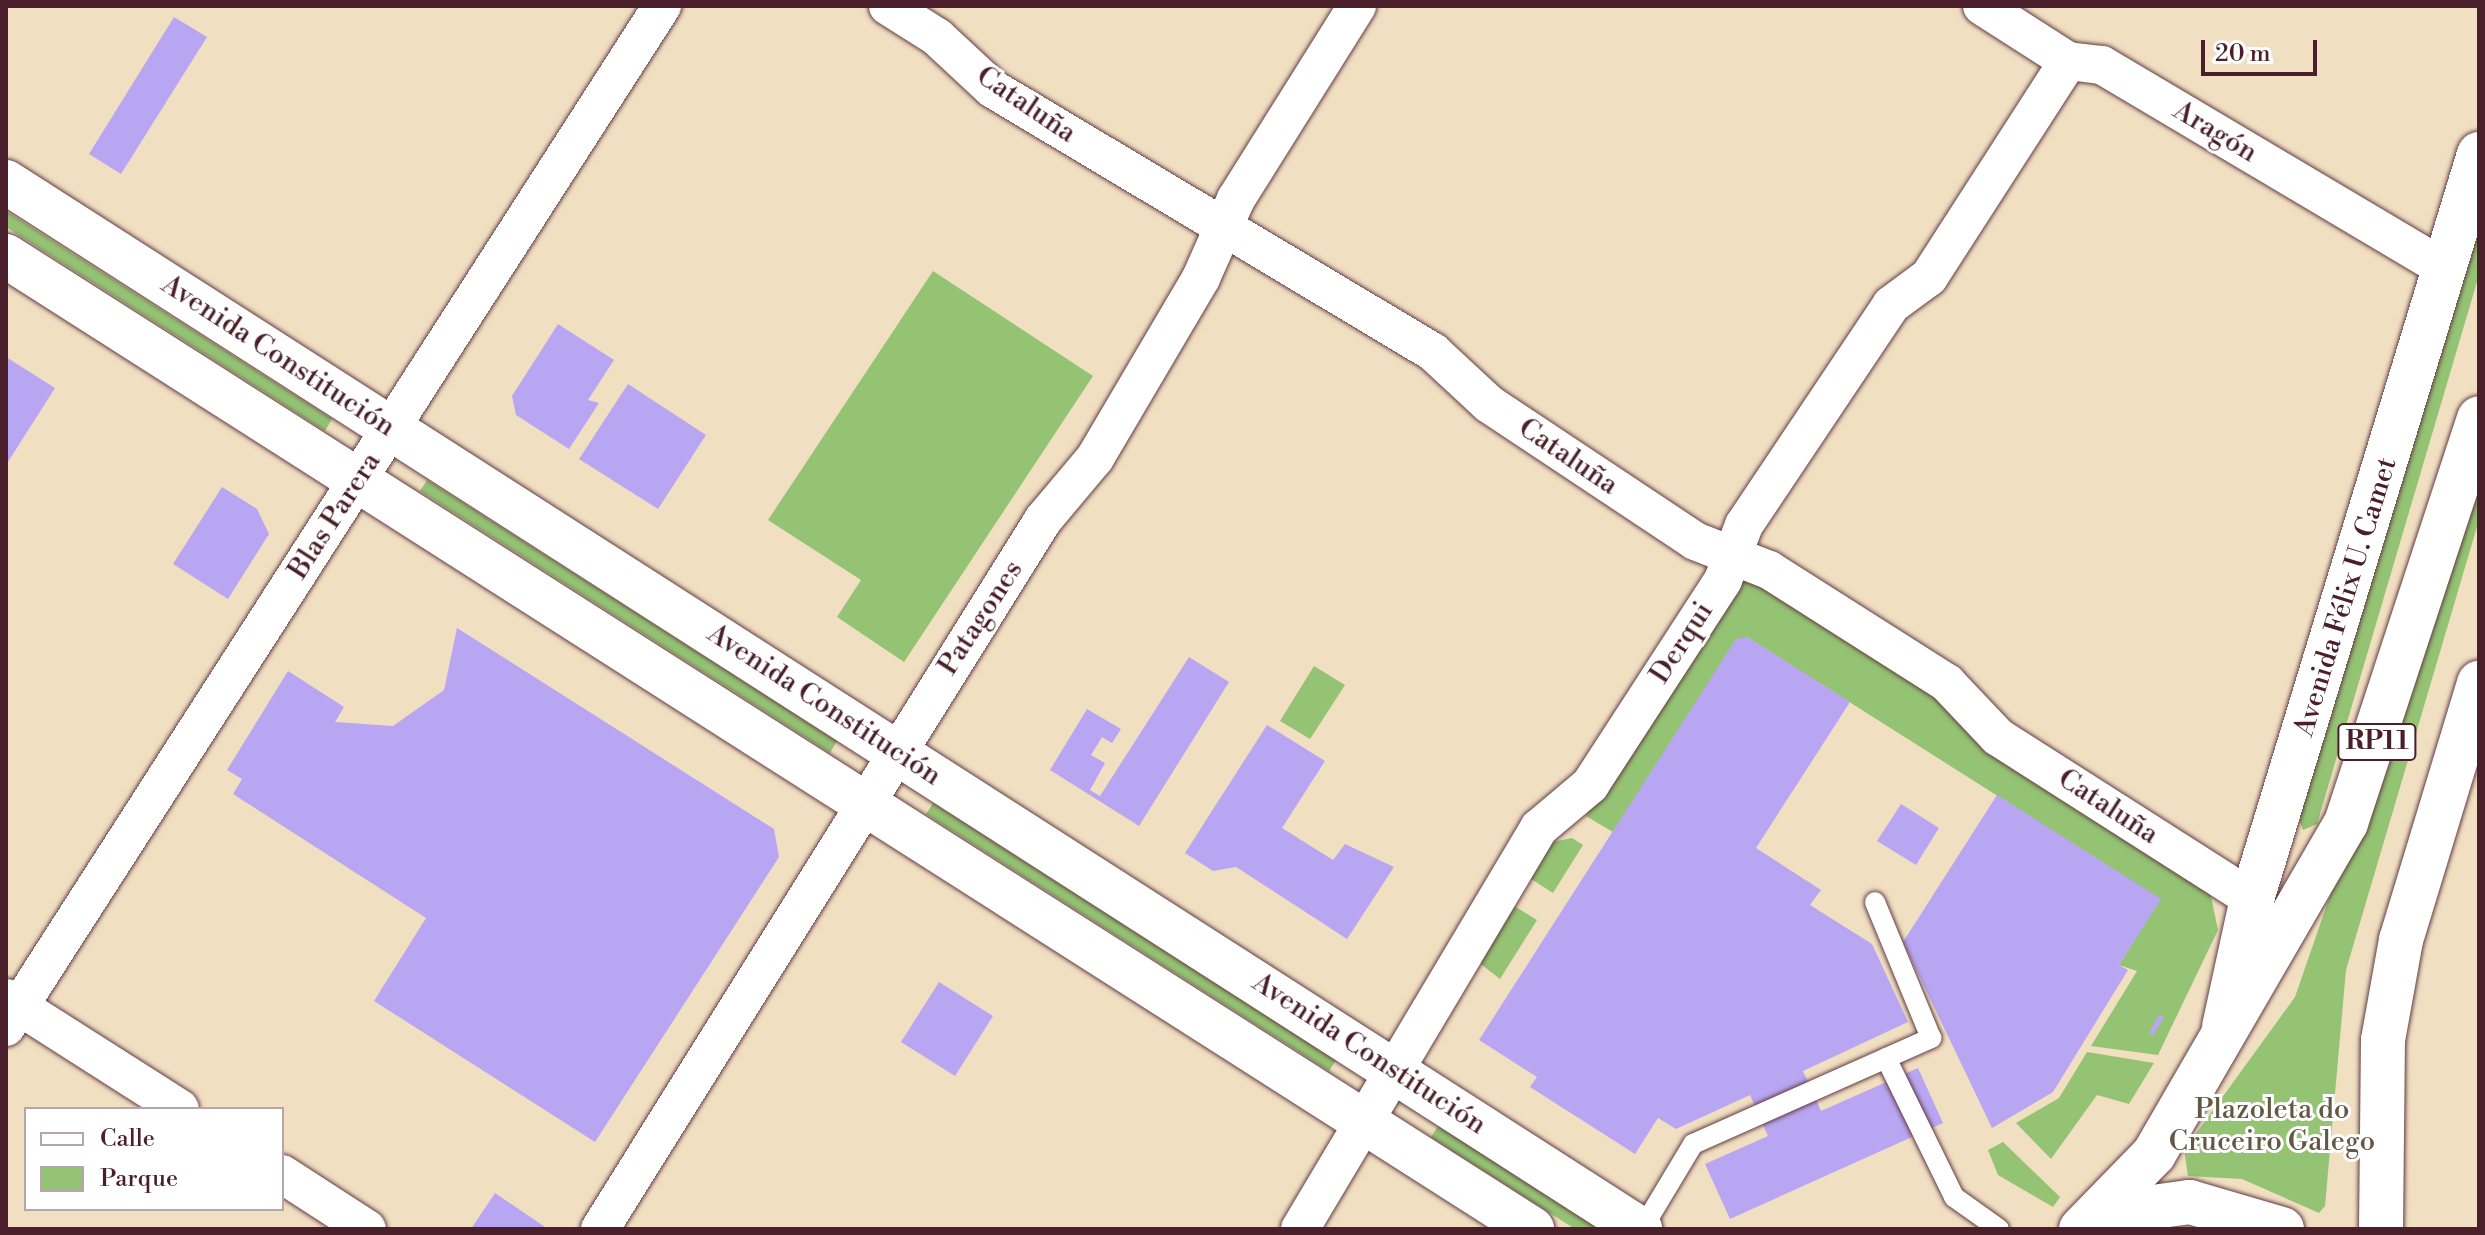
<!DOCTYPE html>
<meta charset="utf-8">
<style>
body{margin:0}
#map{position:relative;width:2485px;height:1235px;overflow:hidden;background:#f1dfc2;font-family:"Libre Bodoni",serif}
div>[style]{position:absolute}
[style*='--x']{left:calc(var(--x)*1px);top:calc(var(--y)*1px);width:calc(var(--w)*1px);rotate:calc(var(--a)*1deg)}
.green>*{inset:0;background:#94c373}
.building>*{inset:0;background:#b8a6f2}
.roads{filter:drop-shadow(0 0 2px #633c42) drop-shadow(0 0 2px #633c42)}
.service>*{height:20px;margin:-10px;padding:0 10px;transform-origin:10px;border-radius:10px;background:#fff}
.minor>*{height:38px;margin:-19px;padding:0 19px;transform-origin:19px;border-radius:19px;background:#fff}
.secondary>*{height:44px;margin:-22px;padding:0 22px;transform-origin:22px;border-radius:22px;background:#fff}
.primary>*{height:44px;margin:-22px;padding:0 22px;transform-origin:22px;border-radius:22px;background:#fff}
span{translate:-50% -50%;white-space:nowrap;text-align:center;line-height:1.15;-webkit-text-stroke:6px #fff;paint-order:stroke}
.shield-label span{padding:2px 6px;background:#fff;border:2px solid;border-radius:6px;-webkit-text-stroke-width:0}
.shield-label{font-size:26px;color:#4a1f2b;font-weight:700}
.street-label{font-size:28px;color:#4a1f2b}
.park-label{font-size:28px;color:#645844}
.frame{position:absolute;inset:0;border:8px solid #4a1f2b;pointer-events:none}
.legend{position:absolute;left:24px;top:1107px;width:260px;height:104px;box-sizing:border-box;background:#fff;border:2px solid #b7a5aa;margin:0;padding:10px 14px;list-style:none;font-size:24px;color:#4a1f2b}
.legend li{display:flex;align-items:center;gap:16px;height:40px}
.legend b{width:40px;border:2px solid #b7a5aa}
.scale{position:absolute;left:2201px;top:40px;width:116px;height:36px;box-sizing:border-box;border:4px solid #4a1f2b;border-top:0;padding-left:10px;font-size:24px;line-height:28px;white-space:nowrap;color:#4a1f2b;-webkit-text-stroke:6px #fff;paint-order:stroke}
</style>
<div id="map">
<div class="green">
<i style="clip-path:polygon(2479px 210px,2479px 275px,2317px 824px,2303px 830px,2299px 819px)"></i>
<i style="clip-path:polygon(6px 211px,332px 419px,325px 431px,6px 227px)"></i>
<i style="clip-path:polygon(933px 271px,1093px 376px,904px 662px,837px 617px,861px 580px,768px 520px)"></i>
<i style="clip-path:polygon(2479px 464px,2479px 520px,2346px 970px,2325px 1206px,2319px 1213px,2242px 1179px,2188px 1176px,2184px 1150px,2295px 997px)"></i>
<i style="clip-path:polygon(427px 480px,837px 741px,830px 753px,420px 491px)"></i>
<i style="clip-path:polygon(1761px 577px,2209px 887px,2218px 930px,2158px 1055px,2091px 1046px,2137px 971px,2119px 965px,2160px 899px,1747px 637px,1613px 832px,1586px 816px,1734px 584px)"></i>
<i style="clip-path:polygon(1314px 666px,1345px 685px,1310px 739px,1280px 721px)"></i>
<i style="clip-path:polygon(933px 803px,1336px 1060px,1329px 1071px,926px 814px)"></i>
<i style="clip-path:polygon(1572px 838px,1583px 845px,1553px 893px,1525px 875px,1547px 843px)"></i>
<i style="clip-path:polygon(1508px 902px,1537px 920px,1500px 979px,1473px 958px)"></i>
<i style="clip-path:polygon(2087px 1052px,2154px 1063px,2129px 1104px,2097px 1095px,2051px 1159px,2016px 1123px,2059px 1098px)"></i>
<i style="clip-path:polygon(1438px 1126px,1600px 1229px,1575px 1229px,1431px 1137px)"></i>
<i style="clip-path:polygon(2003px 1142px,2060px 1197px,2053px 1207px,1998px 1175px,1988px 1150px)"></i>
</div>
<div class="building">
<i style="clip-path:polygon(174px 17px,207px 37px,121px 174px,89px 154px)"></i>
<i style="clip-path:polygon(558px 324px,614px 360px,588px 400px,599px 403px,569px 449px,516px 415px,512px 396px)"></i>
<i style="clip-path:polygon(6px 357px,55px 388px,6px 465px)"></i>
<i style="clip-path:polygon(628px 384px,706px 435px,658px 509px,579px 459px)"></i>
<i style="clip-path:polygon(222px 487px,257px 509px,269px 534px,228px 599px,173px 564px)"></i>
<i style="clip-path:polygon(457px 628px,774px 829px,779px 857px,595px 1142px,374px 1001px,426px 918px,233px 794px,242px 779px,227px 770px,288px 671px,344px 707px,335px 722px,393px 726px,444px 690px)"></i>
<i style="clip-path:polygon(1747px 637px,1850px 702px,1756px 848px,1821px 890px,1810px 905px,1872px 944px,1908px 1022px,1803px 1071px,1821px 1111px,1918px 1068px,1943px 1123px,1730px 1219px,1705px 1164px,1768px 1136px,1750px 1095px,1676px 1129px,1658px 1118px,1635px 1154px,1530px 1087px,1537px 1077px,1479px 1040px,1736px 639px)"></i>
<i style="clip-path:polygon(1189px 657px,1229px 682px,1139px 826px,1050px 770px,1087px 709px,1121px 729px,1112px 743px,1102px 737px,1091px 755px,1105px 763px,1090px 790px,1100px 796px)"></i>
<i style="clip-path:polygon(1267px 725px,1325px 761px,1282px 828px,1333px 860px,1345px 844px,1394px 867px,1347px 939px,1236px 867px,1213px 871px,1185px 853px)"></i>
<i style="clip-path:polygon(1997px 795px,2161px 899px,2119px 965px,2128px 970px,2053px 1092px,1992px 1128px,1903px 942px)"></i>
<i style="clip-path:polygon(1901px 804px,1939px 828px,1916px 865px,1877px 841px)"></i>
<i style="clip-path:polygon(939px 982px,993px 1016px,955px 1076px,901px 1042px)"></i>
<i style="clip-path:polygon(2159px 1015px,2164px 1017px,2153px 1036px,2149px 1033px)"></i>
<i style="clip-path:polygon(495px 1193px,548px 1229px,471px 1229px)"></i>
</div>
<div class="roads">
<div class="service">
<i style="--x:1886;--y:1058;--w:155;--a:63.9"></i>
<i style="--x:1954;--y:1197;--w:55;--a:35.4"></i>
<i style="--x:1642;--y:1229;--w:99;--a:-59"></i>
<i style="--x:1693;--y:1144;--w:261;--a:-24"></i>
<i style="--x:1931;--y:1038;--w:147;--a:-112.4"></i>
</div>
<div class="minor">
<i style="--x:888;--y:6;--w:58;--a:32.3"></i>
<i style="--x:937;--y:37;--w:76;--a:42.9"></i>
<i style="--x:993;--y:89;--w:513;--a:30.87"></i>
<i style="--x:1433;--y:352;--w:76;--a:42.9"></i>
<i style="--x:1489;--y:404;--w:247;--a:33.6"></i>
<i style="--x:1695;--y:541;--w:79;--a:21.4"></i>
<i style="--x:1769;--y:570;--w:211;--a:32.4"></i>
<i style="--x:1947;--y:683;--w:74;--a:46.6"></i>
<i style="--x:1998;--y:737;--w:301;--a:32.5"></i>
<i style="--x:1982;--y:6;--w:102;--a:32.6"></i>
<i style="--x:2068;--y:61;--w:34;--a:7"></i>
<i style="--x:2102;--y:65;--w:399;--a:30.7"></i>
<i style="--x:6;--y:998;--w:206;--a:32.5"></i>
<i style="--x:6;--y:1027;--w:1214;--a:-57.28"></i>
<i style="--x:282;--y:1174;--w:101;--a:32.9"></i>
<i style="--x:600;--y:1229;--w:836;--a:-58"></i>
<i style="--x:1043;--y:520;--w:81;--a:-50"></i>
<i style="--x:1095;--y:458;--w:209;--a:-59.5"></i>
<i style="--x:1201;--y:278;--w:86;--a:-66.1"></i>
<i style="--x:1236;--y:199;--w:228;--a:-57.9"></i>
<i style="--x:1300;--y:1229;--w:467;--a:-59.2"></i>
<i style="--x:1539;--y:828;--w:67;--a:-40.1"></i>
<i style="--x:1590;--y:785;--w:244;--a:-57"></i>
<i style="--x:1723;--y:580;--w:59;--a:-69.1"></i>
<i style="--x:1744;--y:525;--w:265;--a:-56.2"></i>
<i style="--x:1891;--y:305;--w:47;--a:-36.4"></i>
<i style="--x:1929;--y:277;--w:257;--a:-57.2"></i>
</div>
<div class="secondary">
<i style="--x:2224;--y:1027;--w:131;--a:-77.7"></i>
<i style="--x:2252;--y:899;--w:779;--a:-73.05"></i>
</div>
<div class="primary">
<i style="--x:6;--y:182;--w:1941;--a:32.65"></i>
<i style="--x:6;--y:256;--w:1810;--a:32.52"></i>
<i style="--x:2089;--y:1228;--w:39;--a:-26"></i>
<i style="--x:2124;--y:1211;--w:67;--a:-7.8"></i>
<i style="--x:2190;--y:1202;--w:96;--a:16.4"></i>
<i style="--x:2081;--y:1229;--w:105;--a:-45.8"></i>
<i style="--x:2154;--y:1154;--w:383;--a:-59.9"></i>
<i style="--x:2346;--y:823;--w:426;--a:-71.8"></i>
<i style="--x:2381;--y:1229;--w:189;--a:-89.4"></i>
<i style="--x:2383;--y:1040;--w:102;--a:-79.8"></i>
<i style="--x:2401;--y:940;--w:269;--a:-73.1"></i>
</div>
</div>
<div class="shield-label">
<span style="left:2377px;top:742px">RP11</span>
</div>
<div class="street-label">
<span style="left:1026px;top:105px;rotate:34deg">Cataluña</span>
<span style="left:2215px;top:132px;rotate:31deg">Aragón</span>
<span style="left:278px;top:356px;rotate:33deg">Avenida Constitución</span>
<span style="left:1568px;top:457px;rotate:34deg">Cataluña</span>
<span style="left:335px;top:516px;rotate:-57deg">Blas Parera</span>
<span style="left:2346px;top:597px;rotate:-73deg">Avenida Félix U. Camet</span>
<span style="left:981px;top:618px;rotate:-57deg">Patagones</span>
<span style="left:1682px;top:643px;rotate:-57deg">Derqui</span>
<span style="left:824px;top:705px;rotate:33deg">Avenida Constitución</span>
<span style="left:2108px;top:807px;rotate:33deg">Cataluña</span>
<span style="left:1369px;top:1054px;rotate:33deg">Avenida Constitución</span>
</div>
<div class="park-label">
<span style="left:2272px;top:1126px">Plazoleta do<br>Cruceiro Galego</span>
</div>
<div class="frame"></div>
<ul class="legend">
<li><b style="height:10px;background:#fff"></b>Calle</li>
<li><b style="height:22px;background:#94c373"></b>Parque</li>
</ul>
<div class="scale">20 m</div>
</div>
